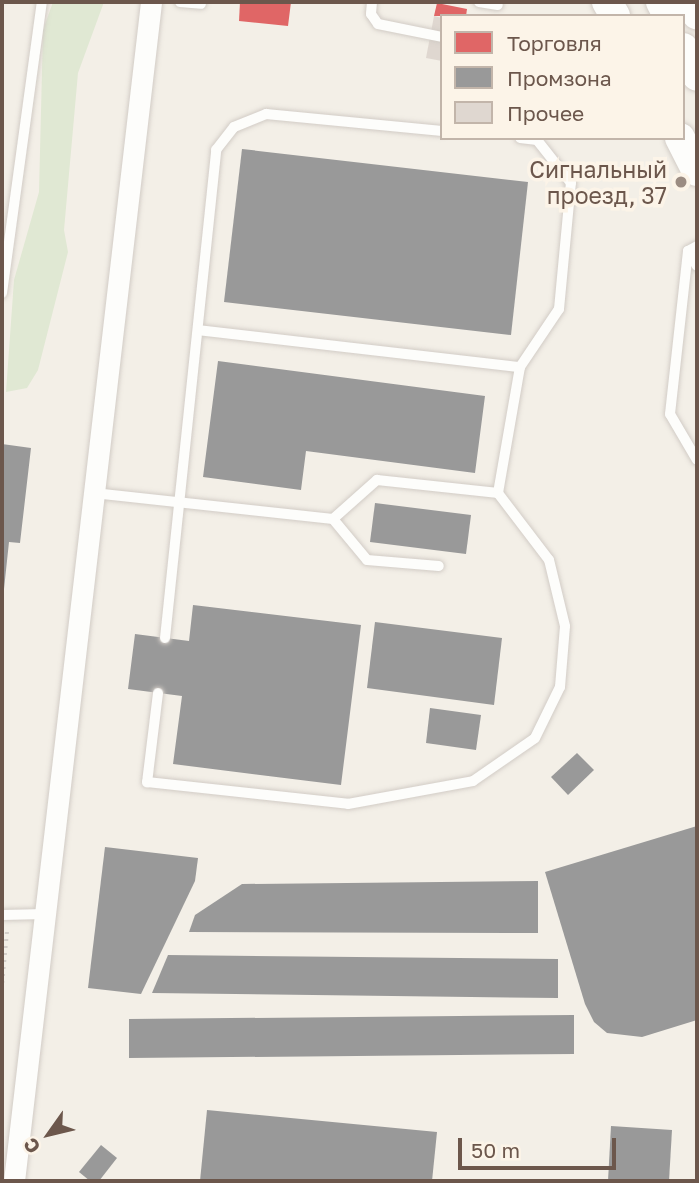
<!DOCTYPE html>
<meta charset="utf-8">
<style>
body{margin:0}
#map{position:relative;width:699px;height:1183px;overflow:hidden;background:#f3efe7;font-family:"Golos Text",sans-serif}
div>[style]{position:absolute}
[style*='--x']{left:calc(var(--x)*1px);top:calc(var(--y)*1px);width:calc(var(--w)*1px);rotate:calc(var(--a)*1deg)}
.green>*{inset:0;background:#e0e8d3}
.shops>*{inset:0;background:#e06666}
.industry>*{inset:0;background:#999}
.building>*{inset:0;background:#dfd7d0}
.path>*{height:3.5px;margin-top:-1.75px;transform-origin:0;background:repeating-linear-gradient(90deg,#d4cfca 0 2px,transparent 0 7px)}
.roads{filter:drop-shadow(0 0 2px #d2ccc6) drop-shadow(0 0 2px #d2ccc6)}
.lane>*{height:10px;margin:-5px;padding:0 5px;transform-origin:5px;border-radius:5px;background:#fdfdfb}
.street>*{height:21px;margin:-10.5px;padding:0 10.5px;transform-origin:10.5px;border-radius:10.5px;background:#fdfdfb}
.secondary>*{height:30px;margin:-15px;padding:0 15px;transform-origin:15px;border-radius:15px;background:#fdfdfb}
.dots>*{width:19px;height:19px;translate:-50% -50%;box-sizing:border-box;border:4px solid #fcf4e8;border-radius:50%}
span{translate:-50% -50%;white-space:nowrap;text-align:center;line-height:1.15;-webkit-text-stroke:7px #fcf4e8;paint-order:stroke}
.poi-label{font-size:23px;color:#6c574c}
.right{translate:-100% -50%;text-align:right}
.frame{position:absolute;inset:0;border:4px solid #6c574c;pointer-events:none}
.legend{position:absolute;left:440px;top:14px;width:245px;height:126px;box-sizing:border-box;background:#fcf4e8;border:2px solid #c2b5aa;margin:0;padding:9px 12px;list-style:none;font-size:21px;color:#6c574c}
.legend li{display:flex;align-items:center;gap:14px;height:35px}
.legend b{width:35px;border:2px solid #c2b5aa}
.north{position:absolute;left:14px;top:1099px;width:70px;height:70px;-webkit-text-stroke:5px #fcf4e8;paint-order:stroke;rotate:236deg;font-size:19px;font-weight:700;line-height:28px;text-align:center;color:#6c574c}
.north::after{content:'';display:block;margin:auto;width:24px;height:32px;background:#6c574c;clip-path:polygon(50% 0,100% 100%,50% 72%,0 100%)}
.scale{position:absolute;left:458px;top:1138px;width:158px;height:32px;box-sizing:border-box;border:4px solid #6c574c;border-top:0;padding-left:9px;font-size:21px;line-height:24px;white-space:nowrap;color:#6c574c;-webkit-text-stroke:5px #fcf4e8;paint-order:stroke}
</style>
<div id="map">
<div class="green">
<i style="clip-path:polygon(53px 2px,104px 2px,78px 73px,64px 230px,68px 252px,38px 370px,27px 388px,6px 392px,14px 280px,39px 192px,43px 30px)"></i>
</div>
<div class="shops">
<i style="clip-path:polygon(240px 2px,291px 2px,288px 26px,239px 21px)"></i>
<i style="clip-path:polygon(437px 3px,467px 9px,466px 16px,434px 16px)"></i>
</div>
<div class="industry">
<i style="clip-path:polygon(242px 149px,528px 182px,511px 335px,224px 302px)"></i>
<i style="clip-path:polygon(218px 361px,485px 396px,475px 473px,306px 451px,301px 490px,203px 477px)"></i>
<i style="clip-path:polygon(2px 444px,31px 448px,20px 543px,9px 542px,4px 589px)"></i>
<i style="clip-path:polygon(375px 503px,471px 515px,466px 554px,370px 542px)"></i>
<i style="clip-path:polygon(193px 605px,361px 625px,341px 785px,173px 764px,182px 696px,128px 689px,135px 634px,189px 641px)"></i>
<i style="clip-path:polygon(375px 622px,502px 638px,494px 705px,367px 688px)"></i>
<i style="clip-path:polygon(430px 708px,481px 715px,476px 750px,426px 743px)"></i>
<i style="clip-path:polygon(577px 753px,594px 770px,568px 795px,551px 777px)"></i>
<i style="clip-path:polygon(697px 826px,697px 1020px,642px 1037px,607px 1033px,594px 1022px,585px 1004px,545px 872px)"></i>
<i style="clip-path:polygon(105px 847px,198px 858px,195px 881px,141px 994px,88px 988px)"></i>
<i style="clip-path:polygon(538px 881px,538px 933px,189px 932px,195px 915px,242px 884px)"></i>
<i style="clip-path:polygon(168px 955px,558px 959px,558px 998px,152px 993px)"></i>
<i style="clip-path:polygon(574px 1015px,574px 1054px,129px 1058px,129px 1019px)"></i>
<i style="clip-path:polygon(207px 1110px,437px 1132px,432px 1181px,200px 1181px)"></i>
<i style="clip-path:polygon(611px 1126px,672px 1130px,669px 1181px,608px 1181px)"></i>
<i style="clip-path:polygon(101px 1145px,117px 1158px,99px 1181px,90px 1181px,79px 1172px)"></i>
</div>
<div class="building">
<i style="clip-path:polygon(434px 16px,442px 18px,442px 61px,426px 58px)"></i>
</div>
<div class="path">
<i style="--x:2;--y:983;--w:54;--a:-84.7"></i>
</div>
<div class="roads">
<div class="lane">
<i style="--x:180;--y:2;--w:21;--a:5"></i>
<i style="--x:372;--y:2;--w:12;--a:95"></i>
<i style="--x:371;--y:14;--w:12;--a:55"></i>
<i style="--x:378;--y:24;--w:65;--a:11.5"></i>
<i style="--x:479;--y:2;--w:19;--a:9"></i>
<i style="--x:697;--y:246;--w:10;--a:151"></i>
<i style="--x:688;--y:251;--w:164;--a:96.3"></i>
<i style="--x:670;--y:414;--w:53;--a:59.6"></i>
<i style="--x:688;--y:251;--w:17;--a:59"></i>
<i style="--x:2;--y:293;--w:294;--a:-82.2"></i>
<i style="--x:198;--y:330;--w:324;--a:6.6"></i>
<i style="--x:94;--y:493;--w:240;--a:6.2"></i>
<i style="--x:333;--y:519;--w:53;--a:50.3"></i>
<i style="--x:367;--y:560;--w:72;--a:4.8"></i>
<i style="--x:333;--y:519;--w:59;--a:-41.6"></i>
<i style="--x:377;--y:480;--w:122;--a:6.1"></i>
<i style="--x:165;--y:638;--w:491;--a:-84"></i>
<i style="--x:216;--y:150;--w:29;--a:-52"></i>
<i style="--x:234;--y:127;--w:35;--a:-22"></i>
<i style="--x:266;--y:114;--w:177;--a:5.5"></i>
<i style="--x:158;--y:693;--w:90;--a:97"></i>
<i style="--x:147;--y:782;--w:202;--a:6.2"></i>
<i style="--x:348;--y:804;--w:127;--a:-10.4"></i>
<i style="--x:473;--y:781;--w:75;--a:-34.7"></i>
<i style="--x:535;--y:738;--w:57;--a:-63.9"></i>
<i style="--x:560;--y:687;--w:61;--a:-85.3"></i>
<i style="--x:565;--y:626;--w:68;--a:-103.6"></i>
<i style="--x:549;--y:560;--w:84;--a:-127.3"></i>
<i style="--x:498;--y:493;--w:128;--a:-80.1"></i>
<i style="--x:520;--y:367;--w:70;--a:-56.1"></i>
<i style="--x:559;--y:309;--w:127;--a:-84.6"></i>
<i style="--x:571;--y:183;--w:55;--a:-128.3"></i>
<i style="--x:537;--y:140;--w:17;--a:-173"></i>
<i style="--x:2;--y:915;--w:43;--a:-1.3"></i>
</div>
<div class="street">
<i style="--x:14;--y:1181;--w:1187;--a:-83.37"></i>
</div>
<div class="secondary">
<i style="--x:607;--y:2;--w:16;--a:60"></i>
<i style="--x:661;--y:2;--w:16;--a:63"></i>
<i style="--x:693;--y:2;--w:13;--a:72"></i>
<i style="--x:683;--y:48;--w:31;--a:63"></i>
<i style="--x:680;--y:138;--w:37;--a:63"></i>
</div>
</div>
<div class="dots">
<i style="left:681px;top:182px;background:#9b8c82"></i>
</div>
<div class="poi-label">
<span class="right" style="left:667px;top:182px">Сигнальный<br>проезд, 37</span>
</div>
<div class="frame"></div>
<ul class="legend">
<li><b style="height:19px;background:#e06666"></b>Торговля</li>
<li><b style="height:19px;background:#999"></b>Промзона</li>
<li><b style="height:19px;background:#dfd7d0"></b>Прочее</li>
</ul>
<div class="north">С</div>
<div class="scale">50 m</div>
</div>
